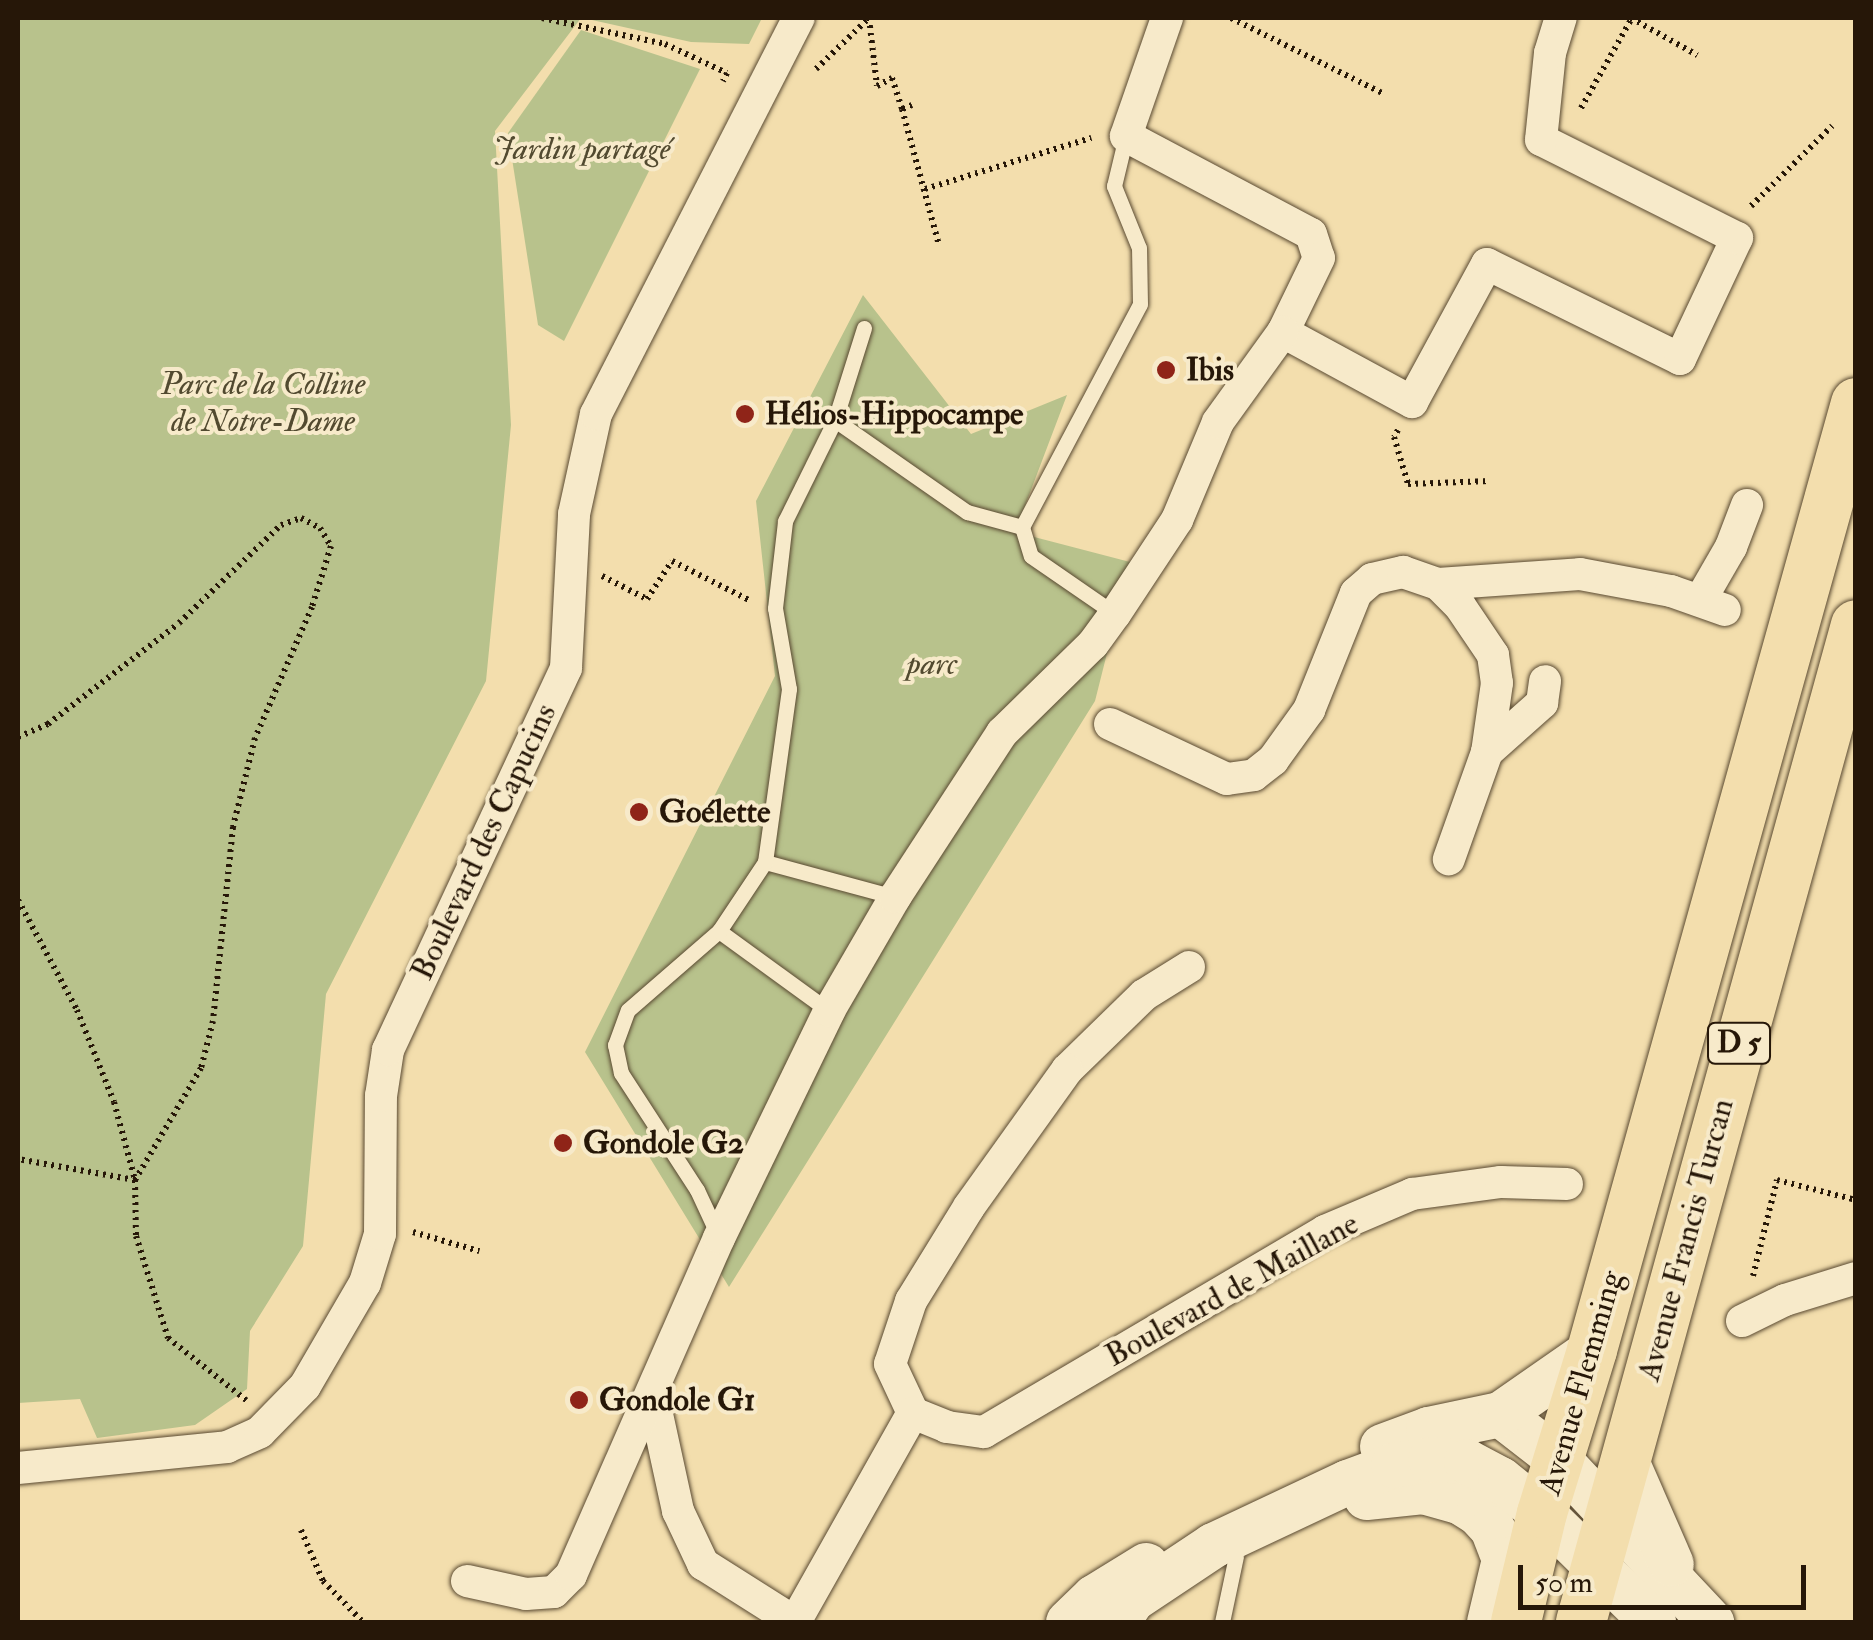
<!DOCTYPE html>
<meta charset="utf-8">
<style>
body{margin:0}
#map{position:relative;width:1873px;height:1640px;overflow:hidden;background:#f3dead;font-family:"IM FELL Double Pica",serif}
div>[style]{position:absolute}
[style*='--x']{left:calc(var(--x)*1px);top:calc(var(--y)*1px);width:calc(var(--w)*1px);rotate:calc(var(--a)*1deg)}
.green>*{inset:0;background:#b8c28c}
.path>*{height:6px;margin-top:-3px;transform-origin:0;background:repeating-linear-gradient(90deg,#261708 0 2.5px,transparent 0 7.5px)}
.roads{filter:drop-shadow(0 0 2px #594931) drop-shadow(0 0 2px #594931)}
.lane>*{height:15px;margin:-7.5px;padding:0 7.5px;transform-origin:7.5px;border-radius:7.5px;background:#f7eaca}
.street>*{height:32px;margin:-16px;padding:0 16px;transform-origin:16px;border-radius:16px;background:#f7eaca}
.secondary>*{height:45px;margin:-22.5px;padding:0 22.5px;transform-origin:22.5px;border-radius:22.5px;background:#f7eaca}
.primary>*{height:50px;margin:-25px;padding:0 25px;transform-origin:25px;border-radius:25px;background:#f3dead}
.dots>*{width:28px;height:28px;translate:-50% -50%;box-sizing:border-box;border:5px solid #f7eaca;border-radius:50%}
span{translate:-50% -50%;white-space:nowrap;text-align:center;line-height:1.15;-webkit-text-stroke:8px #f7eaca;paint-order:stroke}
.shield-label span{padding:2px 8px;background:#f7eaca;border:2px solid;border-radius:8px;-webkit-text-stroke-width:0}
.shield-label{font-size:30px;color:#261708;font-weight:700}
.park-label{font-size:32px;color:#524a30;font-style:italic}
.poi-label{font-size:32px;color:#261708;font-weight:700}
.left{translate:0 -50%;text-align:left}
.street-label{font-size:32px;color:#261708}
.frame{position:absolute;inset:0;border:20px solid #261708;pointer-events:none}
.scale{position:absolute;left:1518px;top:1565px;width:288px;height:45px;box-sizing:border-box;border:5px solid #261708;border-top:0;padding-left:12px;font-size:30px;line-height:35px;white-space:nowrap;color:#261708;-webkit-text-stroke:8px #f7eaca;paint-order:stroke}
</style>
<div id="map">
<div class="green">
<i style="clip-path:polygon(18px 18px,581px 18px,495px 131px,511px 425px,486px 681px,326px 994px,303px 1246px,250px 1331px,247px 1389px,195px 1425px,97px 1438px,80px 1399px,18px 1403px)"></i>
<i style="clip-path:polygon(583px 18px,762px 18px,749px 44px,691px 42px)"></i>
<i style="clip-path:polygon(581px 30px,700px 69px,564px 341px,538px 325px,508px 133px)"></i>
<i style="clip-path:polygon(863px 295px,971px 434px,1067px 395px,1015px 532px,1130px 562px,1095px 701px,729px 1287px,585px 1052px,775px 676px,756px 501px)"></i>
</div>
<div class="path">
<i style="--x:542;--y:18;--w:126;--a:11.9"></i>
<i style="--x:665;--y:44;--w:68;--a:25.1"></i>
<i style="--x:727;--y:73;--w:9;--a:117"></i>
<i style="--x:869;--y:18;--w:68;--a:83.3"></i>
<i style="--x:877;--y:86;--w:17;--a:-28"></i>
<i style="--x:892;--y:78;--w:33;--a:72"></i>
<i style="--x:1231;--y:18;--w:169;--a:26.4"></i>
<i style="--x:1631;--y:18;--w:76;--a:29.3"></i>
<i style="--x:816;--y:69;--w:74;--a:-43.9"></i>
<i style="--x:912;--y:105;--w:11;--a:158"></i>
<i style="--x:902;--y:109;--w:141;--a:74.8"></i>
<i style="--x:1581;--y:108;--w:103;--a:-60.5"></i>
<i style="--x:925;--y:189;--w:174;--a:-17.1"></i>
<i style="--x:1751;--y:206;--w:114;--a:-44.6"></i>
<i style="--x:1398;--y:430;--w:8;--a:120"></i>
<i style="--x:1394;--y:437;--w:49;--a:73.4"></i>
<i style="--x:1408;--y:484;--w:82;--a:-2.1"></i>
<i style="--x:602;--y:576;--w:51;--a:27.1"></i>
<i style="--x:647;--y:599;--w:45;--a:-56.7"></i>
<i style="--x:672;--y:561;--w:86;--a:26.9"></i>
<i style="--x:18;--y:737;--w:33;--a:-23"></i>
<i style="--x:48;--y:724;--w:165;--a:-37.6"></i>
<i style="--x:179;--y:623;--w:141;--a:-43.9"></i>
<i style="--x:281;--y:525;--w:21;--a:-19"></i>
<i style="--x:301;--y:518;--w:21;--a:28"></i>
<i style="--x:320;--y:528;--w:21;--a:59"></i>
<i style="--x:331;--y:546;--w:64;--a:107.3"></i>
<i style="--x:312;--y:607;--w:143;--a:113.5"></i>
<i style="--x:255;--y:738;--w:92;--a:103.9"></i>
<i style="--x:233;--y:827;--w:195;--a:95.9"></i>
<i style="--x:213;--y:1021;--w:49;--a:104.3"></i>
<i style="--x:201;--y:1068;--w:130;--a:120.5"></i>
<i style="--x:135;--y:1180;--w:56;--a:89"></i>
<i style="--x:136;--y:1236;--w:107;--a:72.6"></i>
<i style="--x:168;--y:1338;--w:100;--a:38.5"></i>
<i style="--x:18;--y:900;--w:125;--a:61.8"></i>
<i style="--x:77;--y:1010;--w:99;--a:68.1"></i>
<i style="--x:114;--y:1102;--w:81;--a:74.9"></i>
<i style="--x:135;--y:1180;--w:119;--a:-169.8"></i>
<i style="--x:413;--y:1232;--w:69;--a:16.1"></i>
<i style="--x:1753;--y:1276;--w:99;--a:-76"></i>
<i style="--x:1777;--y:1180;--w:81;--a:14.2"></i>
<i style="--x:301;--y:1530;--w:56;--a:66.7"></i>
<i style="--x:323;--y:1581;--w:57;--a:45.7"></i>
</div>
<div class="roads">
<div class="lane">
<i style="--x:864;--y:328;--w:96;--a:107.5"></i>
<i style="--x:835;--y:420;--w:161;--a:34.9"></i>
<i style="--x:967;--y:512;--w:57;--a:15.3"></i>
<i style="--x:1022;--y:527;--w:30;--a:73"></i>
<i style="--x:1031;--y:556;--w:102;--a:34.6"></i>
<i style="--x:1022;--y:527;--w:252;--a:-62.1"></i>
<i style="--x:1140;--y:304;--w:56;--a:-91"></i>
<i style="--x:1139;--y:248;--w:67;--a:-112"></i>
<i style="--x:1114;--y:186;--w:51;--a:-76.5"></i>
<i style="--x:765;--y:862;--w:135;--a:15.1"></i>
<i style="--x:719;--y:931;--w:136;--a:36"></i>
<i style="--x:718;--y:1235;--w:50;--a:-115"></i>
<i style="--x:697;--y:1190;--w:140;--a:-123"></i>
<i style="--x:621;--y:1073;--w:29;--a:-102"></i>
<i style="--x:615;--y:1045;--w:37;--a:-70"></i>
<i style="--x:628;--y:1010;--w:121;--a:-41"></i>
<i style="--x:719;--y:931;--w:83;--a:-56.3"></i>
<i style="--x:765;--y:862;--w:175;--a:-82.1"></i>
<i style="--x:789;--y:689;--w:82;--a:-99.8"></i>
<i style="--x:775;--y:608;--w:88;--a:-83.4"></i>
<i style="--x:785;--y:521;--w:113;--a:-63.7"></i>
<i style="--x:1222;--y:1622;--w:67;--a:-78"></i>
</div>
<div class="street">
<i style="--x:1167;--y:18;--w:125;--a:109.2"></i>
<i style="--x:1126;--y:136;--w:209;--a:27.9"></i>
<i style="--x:1311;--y:234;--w:25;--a:72"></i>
<i style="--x:1319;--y:258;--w:82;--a:115.9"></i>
<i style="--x:1283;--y:332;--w:147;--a:28.5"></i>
<i style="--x:1412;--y:402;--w:157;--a:-61.5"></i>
<i style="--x:1487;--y:264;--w:215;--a:26.2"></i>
<i style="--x:1680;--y:359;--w:134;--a:-64.8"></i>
<i style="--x:1737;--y:238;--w:219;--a:-153.4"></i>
<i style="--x:1541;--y:140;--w:87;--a:-84.1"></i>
<i style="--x:1550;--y:53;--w:37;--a:-73"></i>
<i style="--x:1438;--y:584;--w:31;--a:45"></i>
<i style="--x:1460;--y:606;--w:59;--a:56"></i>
<i style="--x:1493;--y:655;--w:28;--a:82"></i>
<i style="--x:1497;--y:683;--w:70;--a:98.2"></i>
<i style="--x:1487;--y:752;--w:114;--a:109.6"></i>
<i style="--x:1701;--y:599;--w:60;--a:-60"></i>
<i style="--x:1731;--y:547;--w:45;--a:-69.1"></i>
<i style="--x:1110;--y:724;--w:129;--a:25.2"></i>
<i style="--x:1227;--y:779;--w:27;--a:-8"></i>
<i style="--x:1254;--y:775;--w:24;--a:-38"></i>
<i style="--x:1273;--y:760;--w:62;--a:-54.2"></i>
<i style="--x:1309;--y:710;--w:126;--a:-68.1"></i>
<i style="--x:1356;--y:593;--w:21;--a:-41"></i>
<i style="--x:1372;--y:579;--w:32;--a:-13"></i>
<i style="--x:1403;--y:572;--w:37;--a:19"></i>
<i style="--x:1438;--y:584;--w:142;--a:-4"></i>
<i style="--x:1580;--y:574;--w:93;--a:10.6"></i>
<i style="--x:1671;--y:591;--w:57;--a:19.4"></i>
<i style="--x:1487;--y:752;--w:74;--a:-41.7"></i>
<i style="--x:1542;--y:703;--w:22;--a:-82"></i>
<i style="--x:1189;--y:967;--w:53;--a:148.1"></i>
<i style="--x:1144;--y:995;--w:107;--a:135.8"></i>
<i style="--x:1067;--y:1070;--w:168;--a:125.6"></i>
<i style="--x:969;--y:1207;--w:110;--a:121.7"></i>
<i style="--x:911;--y:1301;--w:66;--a:108.4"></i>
<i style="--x:890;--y:1364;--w:54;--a:64.9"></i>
<i style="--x:913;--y:1413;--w:37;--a:22"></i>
<i style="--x:947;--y:1427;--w:37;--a:8"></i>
<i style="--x:984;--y:1432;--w:396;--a:-30.5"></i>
<i style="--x:1325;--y:1231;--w:95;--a:-23"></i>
<i style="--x:1412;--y:1194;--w:90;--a:-7.7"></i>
<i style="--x:1501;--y:1182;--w:66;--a:1.7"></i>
<i style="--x:1742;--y:1321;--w:48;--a:-26"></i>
<i style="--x:1785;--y:1300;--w:74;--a:-17.2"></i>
<i style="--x:653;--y:1396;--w:118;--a:77.7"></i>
<i style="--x:678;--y:1511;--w:59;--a:64.7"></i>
<i style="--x:703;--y:1564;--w:107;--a:32.3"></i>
<i style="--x:18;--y:1468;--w:210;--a:-5.7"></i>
<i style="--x:227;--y:1447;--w:36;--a:-24"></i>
<i style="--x:260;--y:1432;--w:64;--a:-45.6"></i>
<i style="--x:305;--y:1386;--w:119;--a:-59.8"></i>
<i style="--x:365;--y:1283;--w:51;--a:-73"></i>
<i style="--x:380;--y:1234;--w:138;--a:-89.6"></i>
<i style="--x:381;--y:1096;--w:47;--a:-81.3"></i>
<i style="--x:388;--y:1050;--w:421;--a:-65"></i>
<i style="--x:566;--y:668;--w:154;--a:-87"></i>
<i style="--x:574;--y:514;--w:102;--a:-77.6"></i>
<i style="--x:596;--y:414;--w:445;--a:-62.9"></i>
<i style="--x:467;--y:1581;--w:60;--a:12.4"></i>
<i style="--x:526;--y:1594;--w:28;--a:-4"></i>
<i style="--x:554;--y:1592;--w:24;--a:-45"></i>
<i style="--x:571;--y:1575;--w:368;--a:-66.3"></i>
<i style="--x:719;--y:1238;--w:252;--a:-64.1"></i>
<i style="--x:829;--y:1011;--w:132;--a:-59.9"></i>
<i style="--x:895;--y:897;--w:196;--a:-56.9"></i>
<i style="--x:1002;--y:733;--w:127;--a:-44.4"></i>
<i style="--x:1093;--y:644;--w:37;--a:-54"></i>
<i style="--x:1115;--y:614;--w:113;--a:-56.6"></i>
<i style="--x:1177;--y:520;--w:106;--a:-67.3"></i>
<i style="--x:1218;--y:422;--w:111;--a:-54.2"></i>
<i style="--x:795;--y:1622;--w:240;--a:-60.6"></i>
</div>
<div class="secondary">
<i style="--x:1500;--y:1414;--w:73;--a:37.8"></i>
<i style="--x:1558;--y:1459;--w:224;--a:46.8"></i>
<i style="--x:1382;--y:1446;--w:49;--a:-20.3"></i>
<i style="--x:1428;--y:1429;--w:74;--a:-11.8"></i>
<i style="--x:1500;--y:1414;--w:112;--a:-34.8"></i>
<i style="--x:1626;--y:1461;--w:112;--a:66.4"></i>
<i style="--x:1366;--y:1497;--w:57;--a:-6"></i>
<i style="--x:1423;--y:1491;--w:37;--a:16"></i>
<i style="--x:1459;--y:1501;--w:22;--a:32"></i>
<i style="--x:1478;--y:1513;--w:21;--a:47"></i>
<i style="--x:1492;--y:1528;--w:33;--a:69"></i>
<i style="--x:1504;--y:1559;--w:65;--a:103.4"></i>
<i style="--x:1068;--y:1622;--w:36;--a:-44"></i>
<i style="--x:1094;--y:1597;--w:61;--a:-31.6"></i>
<i style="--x:1117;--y:1622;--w:27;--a:-57"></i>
<i style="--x:1132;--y:1599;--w:97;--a:-33.7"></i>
<i style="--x:1213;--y:1545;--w:148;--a:-25.2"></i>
<i style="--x:1347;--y:1482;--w:49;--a:-20.3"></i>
<i style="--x:1393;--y:1465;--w:37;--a:-9"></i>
<i style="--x:1430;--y:1459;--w:36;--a:3"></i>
<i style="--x:1466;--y:1461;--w:38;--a:28"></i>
<i style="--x:1500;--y:1479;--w:54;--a:39"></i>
<i style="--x:1542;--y:1513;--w:156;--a:44.5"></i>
</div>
<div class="primary">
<i style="--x:1516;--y:1622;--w:112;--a:-76.6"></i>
<i style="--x:1542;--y:1513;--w:170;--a:-72.9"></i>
<i style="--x:1592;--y:1350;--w:983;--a:-74.42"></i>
<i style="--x:1581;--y:1622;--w:1034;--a:-74.58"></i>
</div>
</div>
<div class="dots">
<i style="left:1166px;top:370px;background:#8f2418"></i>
<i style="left:745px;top:414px;background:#8f2418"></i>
<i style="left:639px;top:812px;background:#8f2418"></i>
<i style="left:563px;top:1143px;background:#8f2418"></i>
<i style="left:579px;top:1400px;background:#8f2418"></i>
</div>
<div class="shield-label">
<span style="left:1739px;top:1043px">D 5</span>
</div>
<div class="park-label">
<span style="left:582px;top:149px">Jardin partagé</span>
<span style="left:263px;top:403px">Parc de la Colline<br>de Notre-Dame</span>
<span style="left:932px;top:664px">parc</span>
</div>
<div class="poi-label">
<span class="left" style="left:1186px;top:370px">Ibis</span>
<span class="left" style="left:765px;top:414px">Hélios-Hippocampe</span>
<span class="left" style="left:659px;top:812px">Goélette</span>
<span class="left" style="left:583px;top:1143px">Gondole G2</span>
<span class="left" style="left:599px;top:1400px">Gondole G1</span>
</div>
<div class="street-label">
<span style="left:484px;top:842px;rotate:-65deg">Boulevard des Capucins</span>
<span style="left:1686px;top:1240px;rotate:-75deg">Avenue Francis Turcan</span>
<span style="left:1232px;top:1290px;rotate:-29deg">Boulevard de Maillane</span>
<span style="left:1581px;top:1383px;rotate:-74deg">Avenue Flemming</span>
</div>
<div class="frame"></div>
<div class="scale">50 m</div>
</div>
